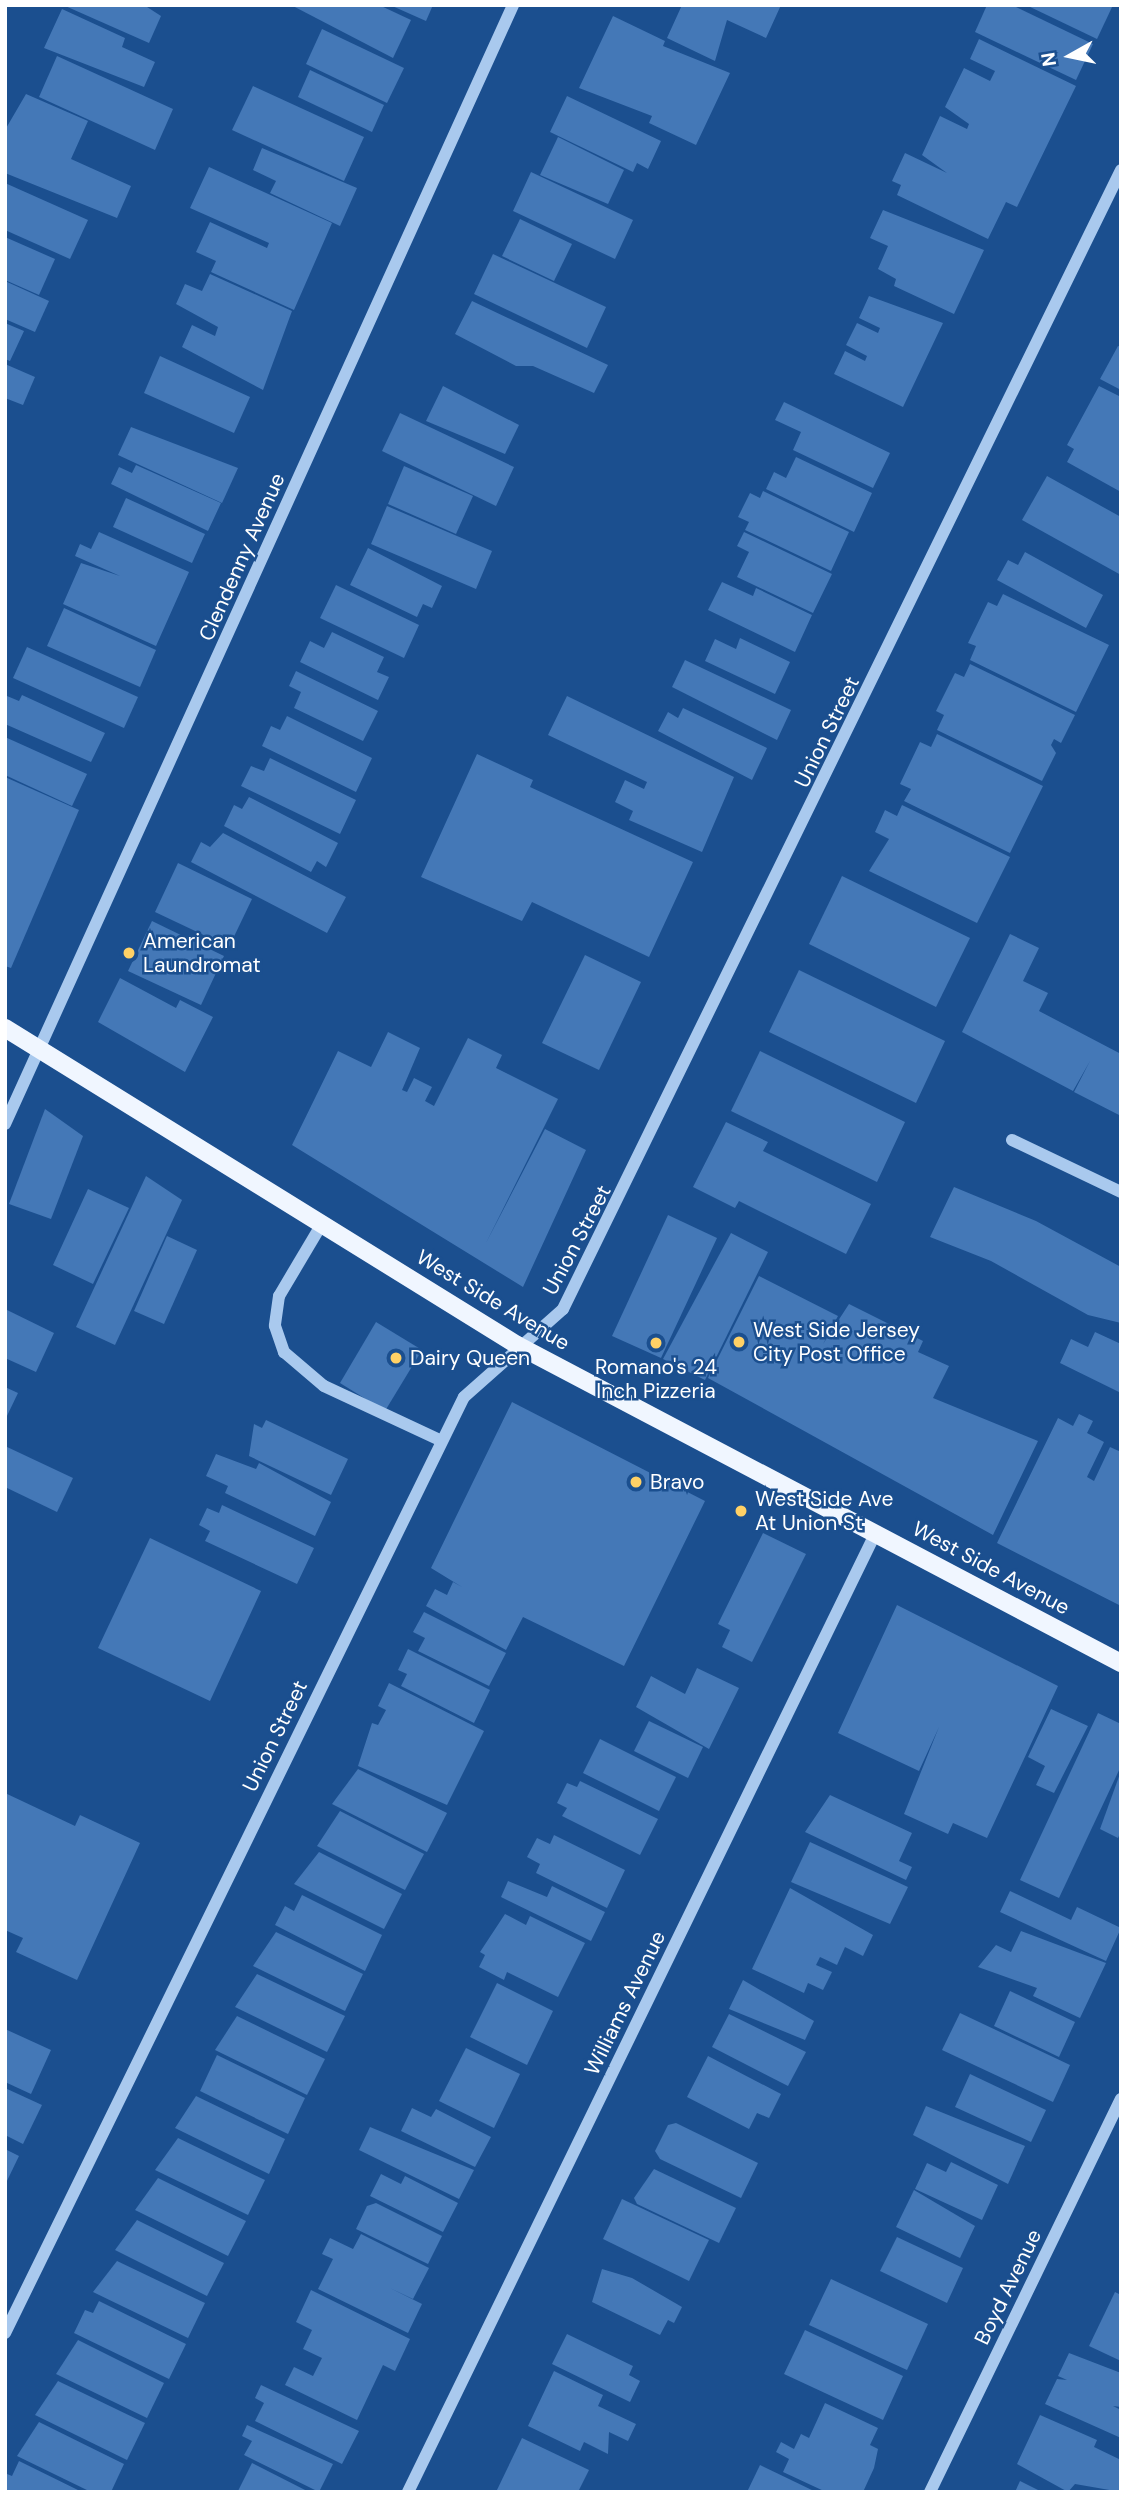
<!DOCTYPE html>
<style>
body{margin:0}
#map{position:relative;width:1126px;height:2497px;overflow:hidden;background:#1b4f8f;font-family:"DM Sans",sans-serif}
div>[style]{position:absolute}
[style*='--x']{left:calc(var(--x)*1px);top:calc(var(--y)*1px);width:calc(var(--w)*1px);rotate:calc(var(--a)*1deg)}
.building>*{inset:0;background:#4478b7}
.minor>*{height:12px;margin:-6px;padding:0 6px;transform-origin:6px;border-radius:6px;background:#a9c9ee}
.major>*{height:18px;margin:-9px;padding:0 9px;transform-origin:9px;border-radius:9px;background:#f0f6ff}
.dots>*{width:19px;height:19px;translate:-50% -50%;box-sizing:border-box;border:4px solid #1b4f8f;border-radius:50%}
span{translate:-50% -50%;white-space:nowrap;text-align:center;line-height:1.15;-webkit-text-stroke:5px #1b4f8f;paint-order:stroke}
.street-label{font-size:21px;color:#fff}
.poi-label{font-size:21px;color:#fff}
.left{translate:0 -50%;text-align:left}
.frame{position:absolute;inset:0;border:7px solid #fff;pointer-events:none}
.north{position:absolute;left:1035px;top:21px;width:70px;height:70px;-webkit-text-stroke:5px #1b4f8f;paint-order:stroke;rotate:261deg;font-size:19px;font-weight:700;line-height:28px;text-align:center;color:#fff}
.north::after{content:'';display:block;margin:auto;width:24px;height:32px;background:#fff;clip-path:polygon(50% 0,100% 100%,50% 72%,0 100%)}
</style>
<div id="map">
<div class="building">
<i style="clip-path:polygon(63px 5px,144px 5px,161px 16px,149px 43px)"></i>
<i style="clip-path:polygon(291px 5px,379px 5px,411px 20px,393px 58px)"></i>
<i style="clip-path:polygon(390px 5px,433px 5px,426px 21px)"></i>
<i style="clip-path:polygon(682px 5px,781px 5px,766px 38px,727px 20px,715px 61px,667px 38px)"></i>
<i style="clip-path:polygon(987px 5px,1012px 5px,1093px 44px,1076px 80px,975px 32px)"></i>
<i style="clip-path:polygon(1026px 5px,1113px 5px,1097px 39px)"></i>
<i style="clip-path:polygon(62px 9px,125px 38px,122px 47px,155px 62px,144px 87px,44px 48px)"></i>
<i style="clip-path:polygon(613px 16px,665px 41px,663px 46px,730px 73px,696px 145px,649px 123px,652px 116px,579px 88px)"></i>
<i style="clip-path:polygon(322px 29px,404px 68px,387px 103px,306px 64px)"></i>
<i style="clip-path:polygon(979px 39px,1076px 86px,1017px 207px,1006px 202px,988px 239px,897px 195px,901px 185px,892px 181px,905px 153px,947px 173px,922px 155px,940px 116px,967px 129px,969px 124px,945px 107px,964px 68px,990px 81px,995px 71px,970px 59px)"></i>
<i style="clip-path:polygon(57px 56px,173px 109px,155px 150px,39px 97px)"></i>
<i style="clip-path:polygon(310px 70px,384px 105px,372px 132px,298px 97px)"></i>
<i style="clip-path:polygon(253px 86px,364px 137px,344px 181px,232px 130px)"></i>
<i style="clip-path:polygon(26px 94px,88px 121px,71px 159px,131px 186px,117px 218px,5px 173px,5px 130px)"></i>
<i style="clip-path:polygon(567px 96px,661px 141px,648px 169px,637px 163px,633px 172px,550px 132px)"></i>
<i style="clip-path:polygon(558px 137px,624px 170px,608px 204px,540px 175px)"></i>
<i style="clip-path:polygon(262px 148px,357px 188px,340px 226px,270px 193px,276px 181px,253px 170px)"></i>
<i style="clip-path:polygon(209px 167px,332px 223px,294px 310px,211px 272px,216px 261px,196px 252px,210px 222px,267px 248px,269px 243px,190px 208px)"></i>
<i style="clip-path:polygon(531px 172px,633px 220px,615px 259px,513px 211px)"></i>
<i style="clip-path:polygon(5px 183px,88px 220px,70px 259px,5px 230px)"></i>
<i style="clip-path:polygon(883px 210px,984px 250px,954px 314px,894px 286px,896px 279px,878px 269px,888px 246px,870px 238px)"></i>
<i style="clip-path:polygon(520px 219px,572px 244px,554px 281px,502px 256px)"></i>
<i style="clip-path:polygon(5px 237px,55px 259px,39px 295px,5px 280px)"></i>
<i style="clip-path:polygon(493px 254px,606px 307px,587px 348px,474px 294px)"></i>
<i style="clip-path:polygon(210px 274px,292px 311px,263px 390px,182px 347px,192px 325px,215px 336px,218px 327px,176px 304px,185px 284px,202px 291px)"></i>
<i style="clip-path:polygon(5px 281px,49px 301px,35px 332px,5px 319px)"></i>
<i style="clip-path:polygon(869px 296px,943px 323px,903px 407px,834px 374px,845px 351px,865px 361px,867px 356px,846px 345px,857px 323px,878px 333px,880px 328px,859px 318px)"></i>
<i style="clip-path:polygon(472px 301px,608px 365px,594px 393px,533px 366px,516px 366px,455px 334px)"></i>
<i style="clip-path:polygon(5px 323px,24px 331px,10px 361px,5px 359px)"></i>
<i style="clip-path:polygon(1118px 346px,1121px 347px,1121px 390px,1100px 379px)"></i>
<i style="clip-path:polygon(160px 356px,250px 397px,234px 433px,144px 393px)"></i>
<i style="clip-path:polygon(5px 364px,35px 377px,23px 405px,5px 398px)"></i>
<i style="clip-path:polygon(443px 386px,519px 425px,505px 454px,426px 421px)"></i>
<i style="clip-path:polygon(1099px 386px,1121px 397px,1121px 492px,1067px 462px,1074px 449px,1067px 445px)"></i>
<i style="clip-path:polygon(784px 402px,890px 453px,873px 488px,793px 450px,801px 432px,775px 420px)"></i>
<i style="clip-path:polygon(400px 413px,514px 467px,496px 506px,382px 451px)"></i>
<i style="clip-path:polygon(131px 427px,238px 468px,222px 503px,118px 455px)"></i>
<i style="clip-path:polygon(796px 457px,872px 493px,854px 532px,766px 489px,774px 472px,786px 478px)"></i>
<i style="clip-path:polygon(136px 465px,221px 503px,208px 531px,111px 484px,119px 467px,132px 473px)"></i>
<i style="clip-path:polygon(404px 466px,473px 496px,456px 534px,388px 504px)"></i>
<i style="clip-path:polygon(1047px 476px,1121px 517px,1121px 575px,1022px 520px)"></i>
<i style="clip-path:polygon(763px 491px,849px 532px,831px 571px,745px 530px,749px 522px,738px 517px,750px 493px,760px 498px)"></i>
<i style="clip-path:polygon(126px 498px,205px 534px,192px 563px,113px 527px)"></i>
<i style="clip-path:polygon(387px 506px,492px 551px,476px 589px,371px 544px)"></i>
<i style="clip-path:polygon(99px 532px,189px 572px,156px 646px,63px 604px,81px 563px,120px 576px,75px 556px,80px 544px,91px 549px)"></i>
<i style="clip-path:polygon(744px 532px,832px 574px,813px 613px,737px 577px,749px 552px,737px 546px)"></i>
<i style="clip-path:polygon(368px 548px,442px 586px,432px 608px,423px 604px,417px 617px,350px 585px)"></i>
<i style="clip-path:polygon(1025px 552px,1103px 595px,1086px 628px,997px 580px,1008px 560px,1018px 565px)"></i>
<i style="clip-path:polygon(722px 582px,753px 596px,756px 588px,812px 615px,795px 652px,708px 610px)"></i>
<i style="clip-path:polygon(336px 585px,419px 625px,404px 658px,320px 618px)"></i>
<i style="clip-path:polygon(1003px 594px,1109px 645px,1076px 712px,970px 660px,976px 646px,968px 643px,988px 602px,997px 606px)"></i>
<i style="clip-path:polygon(64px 608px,156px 650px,140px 687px,47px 646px)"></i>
<i style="clip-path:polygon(332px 632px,384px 657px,377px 672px,389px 677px,378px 700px,300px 662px,310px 641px,324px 648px)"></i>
<i style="clip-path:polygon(740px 638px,790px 662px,775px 694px,705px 661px,715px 639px,736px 649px)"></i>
<i style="clip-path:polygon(27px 647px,138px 697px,124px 728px,13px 678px)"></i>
<i style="clip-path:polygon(685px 660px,791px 710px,777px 740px,672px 687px)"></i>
<i style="clip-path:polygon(970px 664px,1075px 715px,1061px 743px,1054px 739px,1051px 745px,1056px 753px,1042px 781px,937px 730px,944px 715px,936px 711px,955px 673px,964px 677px)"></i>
<i style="clip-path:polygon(296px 671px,378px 711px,363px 741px,294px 708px,301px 692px,289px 686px)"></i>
<i style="clip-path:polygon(22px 695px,105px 733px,91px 762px,5px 724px,7px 696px,19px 701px)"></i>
<i style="clip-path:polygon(567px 696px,734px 777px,702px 852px,629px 820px,633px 811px,615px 802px,625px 780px,644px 789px,647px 782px,548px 735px)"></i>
<i style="clip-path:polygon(683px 708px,767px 748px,752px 780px,658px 731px,668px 712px,678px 718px)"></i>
<i style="clip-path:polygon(287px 716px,372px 758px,356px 792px,262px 746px,271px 726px,280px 730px)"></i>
<i style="clip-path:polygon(937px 734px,1043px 786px,1010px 853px,904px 801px,911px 789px,900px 784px,920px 742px,931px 747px)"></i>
<i style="clip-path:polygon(5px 737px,87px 774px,72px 806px,5px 775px)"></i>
<i style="clip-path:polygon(477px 754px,533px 780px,530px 787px,693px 862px,649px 957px,532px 902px,522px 921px,421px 877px)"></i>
<i style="clip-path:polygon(270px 758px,356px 800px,340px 834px,241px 786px,251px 766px,264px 771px)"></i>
<i style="clip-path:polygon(5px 777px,79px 810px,11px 968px,5px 966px)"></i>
<i style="clip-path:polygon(249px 797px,338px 843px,326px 867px,317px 861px,311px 872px,224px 826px,234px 805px,242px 809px)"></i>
<i style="clip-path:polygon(902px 805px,1010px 857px,977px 923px,869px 871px,889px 839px,875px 832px,885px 810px,897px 816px)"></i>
<i style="clip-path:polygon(223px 833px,346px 897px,327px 933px,191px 862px,201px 842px,210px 847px)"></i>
<i style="clip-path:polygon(178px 863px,252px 899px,229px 947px,155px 912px)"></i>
<i style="clip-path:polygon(842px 876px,970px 938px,936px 1007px,809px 944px)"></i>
<i style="clip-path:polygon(152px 921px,224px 956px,201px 1005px,128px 971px)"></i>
<i style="clip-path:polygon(1010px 934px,1039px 948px,1023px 981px,1048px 993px,1039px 1011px,1121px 1054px,1121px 1116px,1074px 1092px,1090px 1061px,1073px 1091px,962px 1032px)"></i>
<i style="clip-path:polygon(585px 955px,641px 982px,599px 1070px,542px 1043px)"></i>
<i style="clip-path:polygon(799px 970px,945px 1041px,916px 1103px,769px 1032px)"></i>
<i style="clip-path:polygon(120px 978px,176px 1008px,180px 1000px,213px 1017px,185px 1072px,98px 1022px)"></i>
<i style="clip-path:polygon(388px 1032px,420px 1048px,402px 1090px,407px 1092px,414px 1078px,432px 1087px,425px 1101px,434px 1106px,468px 1038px,502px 1055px,496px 1068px,558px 1099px,486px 1243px,545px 1129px,586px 1150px,523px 1287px,292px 1145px,338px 1051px,371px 1067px)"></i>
<i style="clip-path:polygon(760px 1051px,905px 1122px,877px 1182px,731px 1111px)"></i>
<i style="clip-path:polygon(45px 1109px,83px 1136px,51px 1219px,9px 1204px)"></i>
<i style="clip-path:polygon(726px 1122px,768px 1142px,763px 1151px,871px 1204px,846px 1254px,739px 1201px,735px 1208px,693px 1187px)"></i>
<i style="clip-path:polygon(146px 1176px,182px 1200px,115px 1345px,76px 1327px)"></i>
<i style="clip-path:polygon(954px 1187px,1036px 1221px,1121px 1267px,1121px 1323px,1088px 1315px,991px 1261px,930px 1237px)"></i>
<i style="clip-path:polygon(88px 1189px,129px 1208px,93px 1284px,53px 1265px)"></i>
<i style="clip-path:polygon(668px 1215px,717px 1238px,661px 1358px,612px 1336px)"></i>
<i style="clip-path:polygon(731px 1233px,768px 1252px,705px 1380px,663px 1359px)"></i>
<i style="clip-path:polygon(167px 1236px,197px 1250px,164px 1324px,134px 1311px)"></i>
<i style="clip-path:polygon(759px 1276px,838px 1316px,823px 1344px,849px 1304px,923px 1341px,918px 1352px,949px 1366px,933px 1398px,1038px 1441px,993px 1535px,708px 1378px)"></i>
<i style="clip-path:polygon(5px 1309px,54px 1333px,36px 1372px,5px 1358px)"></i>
<i style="clip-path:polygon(376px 1322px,422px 1350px,385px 1411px,340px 1383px)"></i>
<i style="clip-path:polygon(1095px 1332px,1121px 1344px,1121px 1393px,1060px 1363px,1071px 1339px,1088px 1347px)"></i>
<i style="clip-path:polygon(5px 1387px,18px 1393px,5px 1420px)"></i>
<i style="clip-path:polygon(512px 1402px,705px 1501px,624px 1666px,523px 1617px,506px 1650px,426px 1606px,435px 1589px,447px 1595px,453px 1582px,462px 1587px,431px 1568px)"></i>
<i style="clip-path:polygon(1079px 1414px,1093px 1421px,1087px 1433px,1104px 1442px,1087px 1477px,1094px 1481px,1110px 1447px,1121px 1452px,1121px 1606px,997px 1543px,1058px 1418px,1073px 1426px)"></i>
<i style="clip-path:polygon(266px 1420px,348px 1459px,331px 1495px,249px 1456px,254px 1424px,262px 1428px)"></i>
<i style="clip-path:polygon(5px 1446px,73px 1478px,57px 1512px,5px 1487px)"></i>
<i style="clip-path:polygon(216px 1454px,256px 1469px,259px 1463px,331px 1502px,315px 1536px,225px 1493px,228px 1486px,206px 1476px)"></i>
<i style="clip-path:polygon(222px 1505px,314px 1548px,297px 1584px,205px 1541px,210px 1531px,199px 1525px,207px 1508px,219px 1513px)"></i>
<i style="clip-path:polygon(763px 1533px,806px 1554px,752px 1662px,722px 1647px,730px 1630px,718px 1624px)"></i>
<i style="clip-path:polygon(150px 1538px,261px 1591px,210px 1701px,98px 1648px)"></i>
<i style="clip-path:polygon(897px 1605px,1058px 1686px,987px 1838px,953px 1823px,948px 1834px,904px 1814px,939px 1727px,919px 1771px,838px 1733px)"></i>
<i style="clip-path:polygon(424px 1612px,506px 1653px,489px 1686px,418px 1651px,425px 1638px,413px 1632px)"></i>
<i style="clip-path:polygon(408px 1649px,490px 1690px,474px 1723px,401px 1686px,407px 1674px,398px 1670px)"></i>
<i style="clip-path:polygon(697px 1668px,739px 1688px,709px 1749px,636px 1707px,651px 1676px,685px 1694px)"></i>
<i style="clip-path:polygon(389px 1683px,484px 1731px,447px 1805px,358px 1766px,372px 1723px,378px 1725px,386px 1710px,378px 1706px)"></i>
<i style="clip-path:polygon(1051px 1709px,1088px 1726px,1054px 1793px,1036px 1785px,1045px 1766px,1028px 1757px)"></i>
<i style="clip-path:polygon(1098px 1713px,1121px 1724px,1121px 1766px,1059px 1898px,1020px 1880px)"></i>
<i style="clip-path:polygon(649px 1721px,703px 1747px,688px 1778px,634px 1751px)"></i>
<i style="clip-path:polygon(600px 1739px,676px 1777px,659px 1811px,583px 1773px)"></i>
<i style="clip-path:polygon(358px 1769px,447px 1813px,427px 1852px,332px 1804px)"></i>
<i style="clip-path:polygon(1121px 1771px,1121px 1831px,1118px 1838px,1100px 1829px)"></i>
<i style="clip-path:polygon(580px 1781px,658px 1819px,640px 1855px,562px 1816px,567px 1808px,557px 1803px,567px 1783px,577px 1787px)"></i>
<i style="clip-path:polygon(5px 1793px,75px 1826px,80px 1815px,140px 1843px,77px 1980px,16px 1952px,23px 1938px,5px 1930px)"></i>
<i style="clip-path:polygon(830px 1795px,912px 1833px,899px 1861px,912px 1867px,906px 1880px,805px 1832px)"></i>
<i style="clip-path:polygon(340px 1811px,424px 1854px,405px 1890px,317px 1846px)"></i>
<i style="clip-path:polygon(554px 1835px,625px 1870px,607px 1908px,536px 1873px,540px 1864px,527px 1857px,537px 1838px,550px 1844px)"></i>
<i style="clip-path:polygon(810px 1842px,908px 1887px,890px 1924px,791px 1882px)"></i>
<i style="clip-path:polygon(319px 1852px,402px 1894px,384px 1929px,294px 1884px)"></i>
<i style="clip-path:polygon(508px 1881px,547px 1897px,552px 1886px,605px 1912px,591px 1941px,501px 1897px)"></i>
<i style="clip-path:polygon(790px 1888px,873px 1935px,863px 1956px,845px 1947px,837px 1965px,820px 1957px,816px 1965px,832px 1972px,823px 1990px,808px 1983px,804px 1993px,752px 1969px)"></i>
<i style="clip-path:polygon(1010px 1891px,1071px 1920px,1077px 1907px,1121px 1928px,1106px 1961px,1000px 1912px)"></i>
<i style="clip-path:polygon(302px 1895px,382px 1935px,365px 1971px,275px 1925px,285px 1906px,294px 1911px)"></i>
<i style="clip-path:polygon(505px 1914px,526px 1925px,530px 1916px,585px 1943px,558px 1997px,507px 1972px,504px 1980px,479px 1967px,485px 1955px,480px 1952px)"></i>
<i style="clip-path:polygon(1021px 1931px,1106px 1963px,1080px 2018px,1033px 1996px,1037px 1988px,978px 1967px,996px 1945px,1011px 1952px)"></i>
<i style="clip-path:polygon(276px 1932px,363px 1974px,345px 2011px,253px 1966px)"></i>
<i style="clip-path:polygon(257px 1974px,345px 2016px,327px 2052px,235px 2007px)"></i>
<i style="clip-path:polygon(743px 1980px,814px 2021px,805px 2040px,729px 2009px)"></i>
<i style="clip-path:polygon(497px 1983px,553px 2011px,527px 2065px,470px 2037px)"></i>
<i style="clip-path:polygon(1010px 1991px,1075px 2022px,1059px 2057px,994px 2026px)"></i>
<i style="clip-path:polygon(960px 2013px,1070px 2065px,1053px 2102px,942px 2050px)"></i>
<i style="clip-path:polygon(729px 2014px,806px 2052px,788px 2086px,712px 2047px)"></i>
<i style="clip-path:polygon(237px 2016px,325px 2059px,307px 2095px,215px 2050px)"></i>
<i style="clip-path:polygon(5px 2029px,51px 2050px,31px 2094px,5px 2082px)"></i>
<i style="clip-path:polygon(466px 2048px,520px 2074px,494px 2128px,439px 2101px)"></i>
<i style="clip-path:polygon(217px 2055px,305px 2098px,288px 2134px,200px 2091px)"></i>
<i style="clip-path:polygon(708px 2056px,781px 2094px,769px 2118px,757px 2113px,749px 2129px,687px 2097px)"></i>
<i style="clip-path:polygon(970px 2074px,1046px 2110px,1031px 2142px,955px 2107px)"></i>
<i style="clip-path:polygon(5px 2088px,42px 2105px,23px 2144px,5px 2135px)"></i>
<i style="clip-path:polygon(196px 2096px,285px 2139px,269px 2174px,175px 2128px)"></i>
<i style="clip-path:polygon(926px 2106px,1025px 2146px,1008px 2184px,913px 2135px)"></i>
<i style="clip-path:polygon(412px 2108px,431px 2117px,436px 2109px,491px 2137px,475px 2167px,401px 2131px)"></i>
<i style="clip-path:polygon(676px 2123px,758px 2163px,741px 2198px,660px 2159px,655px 2151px,668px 2125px)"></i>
<i style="clip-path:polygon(370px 2127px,474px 2170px,459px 2199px,359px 2150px)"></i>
<i style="clip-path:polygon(178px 2138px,265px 2180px,248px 2215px,155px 2170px)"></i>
<i style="clip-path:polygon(5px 2149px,19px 2156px,5px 2185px)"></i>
<i style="clip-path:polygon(951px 2162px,998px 2185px,982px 2220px,915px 2189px,927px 2163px,946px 2172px)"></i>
<i style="clip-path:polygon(654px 2169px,736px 2208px,719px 2243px,637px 2204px,634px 2198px)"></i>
<i style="clip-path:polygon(381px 2174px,401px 2184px,405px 2176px,458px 2203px,443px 2232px,370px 2196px)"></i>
<i style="clip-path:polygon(158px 2178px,246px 2221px,228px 2256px,135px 2210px)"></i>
<i style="clip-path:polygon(914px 2190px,975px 2226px,960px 2258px,896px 2227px)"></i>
<i style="clip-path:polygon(622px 2199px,709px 2240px,689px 2281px,603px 2239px)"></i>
<i style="clip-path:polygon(376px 2203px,442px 2236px,428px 2264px,356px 2229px,367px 2206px)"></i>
<i style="clip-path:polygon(137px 2220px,224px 2263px,207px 2296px,115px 2250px)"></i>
<i style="clip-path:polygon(361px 2234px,429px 2268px,413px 2299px,390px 2288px,422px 2304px,408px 2333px,318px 2289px,333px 2259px,322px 2254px,330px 2238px,353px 2249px)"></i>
<i style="clip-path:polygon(897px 2237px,963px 2268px,947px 2303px,880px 2271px)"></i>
<i style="clip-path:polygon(117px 2261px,205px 2303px,188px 2338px,93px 2292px)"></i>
<i style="clip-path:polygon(602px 2269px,632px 2278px,682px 2307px,674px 2323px,668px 2320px,660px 2335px,592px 2302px)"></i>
<i style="clip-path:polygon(831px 2279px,928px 2324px,907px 2370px,809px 2325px)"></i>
<i style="clip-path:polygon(311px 2290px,410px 2339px,395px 2371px,383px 2365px,357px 2420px,285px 2385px,294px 2367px,313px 2376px,322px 2358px,303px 2349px,312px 2330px,296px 2322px)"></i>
<i style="clip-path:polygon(1115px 2292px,1121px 2295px,1121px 2361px,1089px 2346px)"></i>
<i style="clip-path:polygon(99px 2301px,186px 2344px,169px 2379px,74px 2333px,85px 2310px,93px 2313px)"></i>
<i style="clip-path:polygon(805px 2330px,903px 2376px,883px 2420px,784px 2374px)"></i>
<i style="clip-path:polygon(567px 2334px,633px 2366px,629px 2375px,640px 2381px,630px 2402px,552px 2364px)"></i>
<i style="clip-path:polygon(78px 2340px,164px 2383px,147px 2418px,56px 2374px)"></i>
<i style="clip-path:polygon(1069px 2353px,1121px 2373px,1121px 2407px,1113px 2406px,1121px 2410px,1121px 2438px,1045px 2404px,1057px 2379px,1067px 2380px,1058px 2376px)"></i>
<i style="clip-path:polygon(554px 2371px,603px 2395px,598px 2406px,636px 2424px,628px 2441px,609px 2432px,608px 2454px,584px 2442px,580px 2451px,528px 2426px)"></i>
<i style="clip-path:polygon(58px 2381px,145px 2423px,127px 2460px,35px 2415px)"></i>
<i style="clip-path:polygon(261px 2385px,359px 2431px,342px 2464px,255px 2421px,264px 2403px,255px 2398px)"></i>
<i style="clip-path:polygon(825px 2403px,878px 2428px,870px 2445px,878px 2449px,874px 2468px,863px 2492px,826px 2492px,783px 2472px,789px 2459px,776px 2452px,781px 2442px,794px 2449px,801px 2434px,809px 2438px)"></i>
<i style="clip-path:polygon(1040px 2415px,1097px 2440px,1094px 2447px,1121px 2460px,1121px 2492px,1075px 2484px,1068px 2492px,1017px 2464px)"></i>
<i style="clip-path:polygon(39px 2422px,124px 2464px,111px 2492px,91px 2492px,17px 2456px)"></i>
<i style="clip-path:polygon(247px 2425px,333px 2464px,319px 2492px,244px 2455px,252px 2441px,242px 2436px)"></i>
<i style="clip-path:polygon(522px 2438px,589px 2470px,578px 2492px,496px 2492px)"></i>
<i style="clip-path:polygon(19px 2461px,82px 2492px,5px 2492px,7px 2474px,12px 2476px)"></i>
<i style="clip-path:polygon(252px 2463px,309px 2492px,238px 2491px)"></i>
<i style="clip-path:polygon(760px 2465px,816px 2492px,747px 2492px)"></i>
<i style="clip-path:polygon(1020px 2481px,1042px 2492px,1015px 2492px)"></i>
</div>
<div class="minor">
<i style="--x:5;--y:1124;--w:1229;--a:-65.58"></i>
<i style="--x:1012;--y:1140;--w:121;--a:25.5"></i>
<i style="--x:323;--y:1222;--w:86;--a:120.7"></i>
<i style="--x:279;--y:1296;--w:30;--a:98"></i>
<i style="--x:275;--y:1326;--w:28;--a:71"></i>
<i style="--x:284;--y:1352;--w:52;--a:40.4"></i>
<i style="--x:324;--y:1386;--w:128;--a:25"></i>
<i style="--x:5;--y:2333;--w:1042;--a:-63.88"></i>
<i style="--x:464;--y:1397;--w:132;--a:-41.6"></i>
<i style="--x:563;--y:1309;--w:1268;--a:-63.9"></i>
<i style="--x:408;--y:2492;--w:1068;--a:-64.01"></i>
<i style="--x:930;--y:2492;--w:437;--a:-64.1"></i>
</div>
<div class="major">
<i style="--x:5;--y:1028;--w:602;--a:31.76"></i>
<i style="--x:517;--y:1345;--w:683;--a:27.77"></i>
</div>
<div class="dots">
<i style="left:129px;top:953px;background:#ffd166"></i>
<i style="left:739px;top:1342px;background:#ffd166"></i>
<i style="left:656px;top:1343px;background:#ffd166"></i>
<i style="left:396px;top:1358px;background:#ffd166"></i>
<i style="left:636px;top:1482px;background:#ffd166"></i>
<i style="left:741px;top:1511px;background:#ffd166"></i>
</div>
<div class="street-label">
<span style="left:242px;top:557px;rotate:-66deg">Clendenny Avenue</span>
<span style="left:827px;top:732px;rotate:-64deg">Union Street</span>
<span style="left:577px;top:1240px;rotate:-62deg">Union Street</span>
<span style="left:493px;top:1300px;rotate:31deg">West Side Avenue</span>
<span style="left:991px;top:1568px;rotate:28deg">West Side Avenue</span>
<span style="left:275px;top:1736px;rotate:-64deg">Union Street</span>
<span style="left:625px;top:2003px;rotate:-64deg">Williams Avenue</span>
<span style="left:1008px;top:2287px;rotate:-64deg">Boyd Avenue</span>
</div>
<div class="poi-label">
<span class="left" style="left:143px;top:953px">American<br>Laundromat</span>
<span class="left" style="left:753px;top:1342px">West Side Jersey<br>City Post Office</span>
<span class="left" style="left:410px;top:1358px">Dairy Queen</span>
<span style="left:656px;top:1379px">Romano's 24<br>Inch Pizzeria</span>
<span class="left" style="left:650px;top:1482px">Bravo</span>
<span class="left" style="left:755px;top:1511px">West Side Ave<br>At Union St</span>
</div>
<div class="frame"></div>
<div class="north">N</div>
</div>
